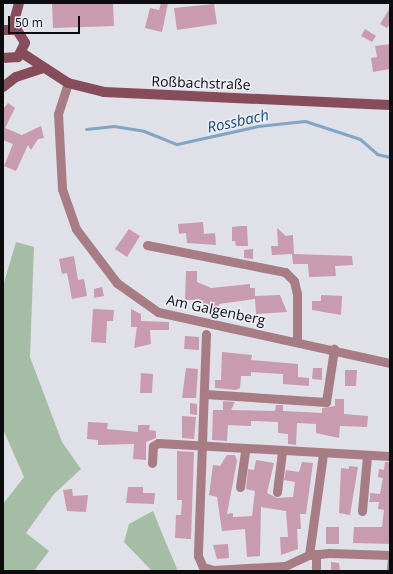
<!DOCTYPE html>
<meta charset="utf-8">
<style>
body{margin:0}
#map{position:relative;width:393px;height:574px;overflow:hidden;background:#dfe0e8;font-family:"Open Sans",sans-serif}
div>[style]{position:absolute}
[style*='--x']{left:calc(var(--x)*1px);top:calc(var(--y)*1px);width:calc(var(--w)*1px);rotate:calc(var(--a)*1deg)}
.green>*{inset:0;background:#a5bda5}
.stream>*{height:3px;margin:-1.5px;padding:0 1.5px;transform-origin:1.5px;border-radius:1.5px;background:#81a5c3}
.building>*{inset:0;background:#c99bae}
.lane>*{height:4.5px;margin:-2.25px;padding:0 2.25px;transform-origin:2.25px;border-radius:2.25px;background:#a77c85}
.street>*{height:9px;margin:-4.5px;padding:0 4.5px;transform-origin:4.5px;border-radius:4.5px;background:#a77c85}
.secondary>*{height:10px;margin:-5px;padding:0 5px;transform-origin:5px;border-radius:5px;background:#874c5a}
span{translate:-50% -50%;white-space:nowrap;text-align:center;line-height:1.15;-webkit-text-stroke:3.5px #ededf5;paint-order:stroke}
.street-label{font-size:14px;color:#0c0c0f}
.water-label{font-size:15px;color:#144e77;font-style:italic}
.frame{position:absolute;inset:0;border:4px solid #0c0c0f;pointer-events:none}
.scale{position:absolute;left:8px;top:16px;width:72px;height:18px;box-sizing:border-box;border:2px solid #0c0c0f;border-top:0;padding-left:5px;font-size:12px;line-height:14px;white-space:nowrap;color:#0c0c0f;-webkit-text-stroke:3px #ededf5;paint-order:stroke}
</style>
<div id="map">
<div class="green">
<i style="clip-path:polygon(16px 242px,34px 247px,30px 357px,62px 442px,81px 469px,54px 494px,26px 533px,49px 551px,34px 571px,3px 571px,3px 504px,24px 477px,3px 429px,3px 286px)"></i>
<i style="clip-path:polygon(153px 511px,166px 543px,178px 571px,152px 571px,124px 542px,129px 524px)"></i>
</div>
<div class="stream">
<i style="--x:86;--y:129;--w:28;--a:-6"></i>
<i style="--x:114;--y:126;--w:30;--a:9"></i>
<i style="--x:144;--y:131;--w:35;--a:22"></i>
<i style="--x:177;--y:144;--w:83;--a:-12.5"></i>
<i style="--x:258;--y:126;--w:47;--a:-6.1"></i>
<i style="--x:305;--y:121;--w:58;--a:18.1"></i>
<i style="--x:360;--y:139;--w:23;--a:41"></i>
<i style="--x:377;--y:154;--w:13;--a:13"></i>
</div>
<div class="building">
<i style="clip-path:polygon(52px 3px,113px 3px,114px 26px,53px 28px)"></i>
<i style="clip-path:polygon(161px 3px,168px 3px,162px 32px,145px 28px,150px 8px,159px 10px)"></i>
<i style="clip-path:polygon(214px 4px,217px 24px,177px 30px,174px 8px)"></i>
<i style="clip-path:polygon(390px 8px,390px 24px,387px 28px,380px 24px)"></i>
<i style="clip-path:polygon(365px 29px,376px 36px,372px 42px,361px 36px)"></i>
<i style="clip-path:polygon(390px 44px,390px 69px,373px 72px,371px 58px,377px 57px,375px 46px)"></i>
<i style="clip-path:polygon(8px 103px,15px 108px,5px 128px,22px 135px,41px 126px,44px 138px,38px 139px,31px 150px,28px 145px,16px 171px,4px 166px,13px 144px,3px 140px,3px 109px)"></i>
<i style="clip-path:polygon(203px 222px,204px 234px,215px 233px,216px 245px,187px 243px,186px 233px,179px 234px,178px 224px)"></i>
<i style="clip-path:polygon(241px 226px,247px 226px,248px 246px,236px 246px,235px 241px,232px 241px,232px 227px)"></i>
<i style="clip-path:polygon(277px 228px,286px 236px,293px 235px,294px 254px,352px 256px,353px 265px,335px 266px,336px 276px,309px 277px,308px 264px,293px 264px,292px 254px,272px 255px,271px 246px,278px 246px)"></i>
<i style="clip-path:polygon(129px 229px,140px 236px,127px 257px,115px 249px)"></i>
<i style="clip-path:polygon(253px 249px,253px 259px,244px 258px,244px 250px)"></i>
<i style="clip-path:polygon(74px 256px,78px 280px,84px 279px,87px 296px,72px 299px,67px 273px,62px 274px,59px 259px)"></i>
<i style="clip-path:polygon(186px 271px,197px 271px,197px 282px,211px 288px,250px 284px,250px 288px,255px 288px,255px 296px,280px 295px,287px 312px,256px 314px,255px 299px,219px 304px,219px 313px,202px 309px,200px 300px,185px 300px)"></i>
<i style="clip-path:polygon(102px 287px,104px 296px,94px 298px,94px 289px)"></i>
<i style="clip-path:polygon(321px 295px,342px 296px,341px 315px,312px 310px,312px 301px,321px 301px)"></i>
<i style="clip-path:polygon(93px 309px,114px 310px,113px 321px,107px 321px,106px 343px,91px 342px)"></i>
<i style="clip-path:polygon(131px 309px,141px 314px,141px 321px,169px 322px,169px 330px,150px 330px,151px 344px,134px 348px,137px 327px,131px 327px)"></i>
<i style="clip-path:polygon(185px 336px,199px 337px,199px 350px,184px 349px)"></i>
<i style="clip-path:polygon(222px 352px,252px 355px,251px 360px,298px 364px,298px 377px,309px 378px,309px 386px,283px 384px,283px 374px,251px 372px,251px 376px,241px 376px,240px 388px,236px 390px,215px 388px,215px 380px,221px 380px)"></i>
<i style="clip-path:polygon(186px 368px,198px 369px,196px 398px,182px 398px)"></i>
<i style="clip-path:polygon(313px 368px,322px 368px,322px 380px,312px 379px)"></i>
<i style="clip-path:polygon(345px 370px,357px 370px,356px 386px,345px 386px)"></i>
<i style="clip-path:polygon(141px 373px,153px 374px,152px 393px,140px 393px)"></i>
<i style="clip-path:polygon(335px 399px,344px 399px,344px 414px,368px 416px,367px 427px,340px 426px,339px 438px,316px 433px,316px 424px,297px 423px,296px 445px,288px 444px,288px 434px,278px 433px,278px 422px,251px 421px,251px 426px,228px 425px,227px 441px,212px 440px,213px 410px,223px 410px,223px 401px,235px 402px,231px 410px,275px 411px,276px 405px,283px 405px,283px 411px,322px 413px,322px 408px,335px 406px)"></i>
<i style="clip-path:polygon(190px 403px,197px 404px,197px 415px,190px 414px)"></i>
<i style="clip-path:polygon(182px 416px,196px 417px,194px 439px,182px 438px)"></i>
<i style="clip-path:polygon(88px 422px,108px 423px,107px 429px,138px 432px,138px 425px,150px 425px,149px 430px,156px 431px,156px 438px,146px 442px,146px 460px,133px 459px,134px 444px,98px 445px,98px 440px,87px 439px)"></i>
<i style="clip-path:polygon(177px 451px,194px 452px,191px 539px,175px 538px,176px 515px,181px 515px,182px 500px,177px 500px)"></i>
<i style="clip-path:polygon(227px 455px,235px 455px,237px 461px,227px 514px,233px 513px,233px 517px,252px 516px,255px 491px,246px 489px,248px 469px,254px 470px,256px 460px,274px 463px,267px 493px,277px 498px,293px 497px,295px 482px,284px 480px,286px 470px,299px 472px,302px 462px,313px 463px,306px 514px,300px 514px,301px 529px,297px 529px,298px 549px,281px 555px,280px 537px,288px 537px,286px 511px,261px 507px,260px 556px,247px 557px,245px 529px,222px 531px,217px 497px,209px 495px,213px 465px,220px 466px)"></i>
<i style="clip-path:polygon(385px 462px,390px 462px,390px 544px,353px 543px,354px 527px,382px 527px,384px 510px,378px 509px,379px 502px,369px 502px,370px 498px,370px 493px,380px 494px,383px 478px,378px 477px,379px 469px,384px 470px)"></i>
<i style="clip-path:polygon(349px 466px,358px 467px,350px 515px,339px 513px,341px 468px,349px 469px)"></i>
<i style="clip-path:polygon(128px 487px,143px 487px,143px 493px,155px 493px,154px 504px,126px 503px)"></i>
<i style="clip-path:polygon(72px 489px,73px 496px,88px 495px,86px 512px,67px 511px,63px 490px)"></i>
<i style="clip-path:polygon(326px 527px,339px 527px,339px 544px,326px 544px)"></i>
<i style="clip-path:polygon(228px 544px,229px 558px,217px 559px,213px 545px)"></i>
<i style="clip-path:polygon(331px 562px,339px 563px,340px 571px,331px 571px)"></i>
</div>
<div class="lane">
<i style="--x:389;--y:571;--w:16;--a:-86"></i>
</div>
<div class="street">
<i style="--x:68;--y:83;--w:33;--a:108"></i>
<i style="--x:58;--y:114;--w:75;--a:86.9"></i>
<i style="--x:62;--y:189;--w:42;--a:70.7"></i>
<i style="--x:76;--y:229;--w:68;--a:52.8"></i>
<i style="--x:117;--y:283;--w:50;--a:35.3"></i>
<i style="--x:158;--y:312;--w:238;--a:12.4"></i>
<i style="--x:147;--y:245;--w:141;--a:11.1"></i>
<i style="--x:285;--y:272;--w:13;--a:45"></i>
<i style="--x:294;--y:281;--w:13;--a:77"></i>
<i style="--x:297;--y:294;--w:46;--a:90"></i>
<i style="--x:206;--y:334;--w:222;--a:92.1"></i>
<i style="--x:198;--y:556;--w:12;--a:66"></i>
<i style="--x:203;--y:567;--w:10;--a:17"></i>
<i style="--x:213;--y:570;--w:72;--a:-3.2"></i>
<i style="--x:285;--y:566;--w:26;--a:-25"></i>
<i style="--x:309;--y:555;--w:20;--a:-6"></i>
<i style="--x:329;--y:553;--w:61;--a:1.9"></i>
<i style="--x:205;--y:394;--w:121;--a:3.8"></i>
<i style="--x:326;--y:402;--w:54;--a:-81.4"></i>
<i style="--x:152;--y:463;--w:17;--a:-87"></i>
<i style="--x:153;--y:446;--w:6;--a:-31"></i>
<i style="--x:158;--y:443;--w:232;--a:3.2"></i>
<i style="--x:240;--y:487;--w:37;--a:-82"></i>
<i style="--x:277;--y:492;--w:40;--a:-82.9"></i>
<i style="--x:362;--y:511;--w:55;--a:-84.8"></i>
<i style="--x:316;--y:554;--w:17;--a:90"></i>
<i style="--x:309;--y:555;--w:102;--a:-82.1"></i>
</div>
<div class="secondary">
<i style="--x:12;--y:29;--w:27;--a:-75"></i>
<i style="--x:3;--y:30;--w:14;--a:0"></i>
<i style="--x:17;--y:30;--w:15;--a:58"></i>
<i style="--x:25;--y:43;--w:16;--a:117"></i>
<i style="--x:18;--y:57;--w:15;--a:176"></i>
<i style="--x:22;--y:53;--w:55;--a:33.1"></i>
<i style="--x:68;--y:83;--w:37;--a:14"></i>
<i style="--x:104;--y:92;--w:286;--a:2.6"></i>
<i style="--x:3;--y:87;--w:16;--a:-38"></i>
<i style="--x:16;--y:77;--w:28;--a:-18"></i>
</div>
<div class="street-label">
<span style="left:201px;top:83px;rotate:2deg">Roßbachstraße</span>
<span style="left:216px;top:310px;rotate:12deg">Am Galgenberg</span>
</div>
<div class="water-label">
<span style="left:238px;top:121px;rotate:-12deg">Rossbach</span>
</div>
<div class="frame"></div>
<div class="scale">50 m</div>
</div>
